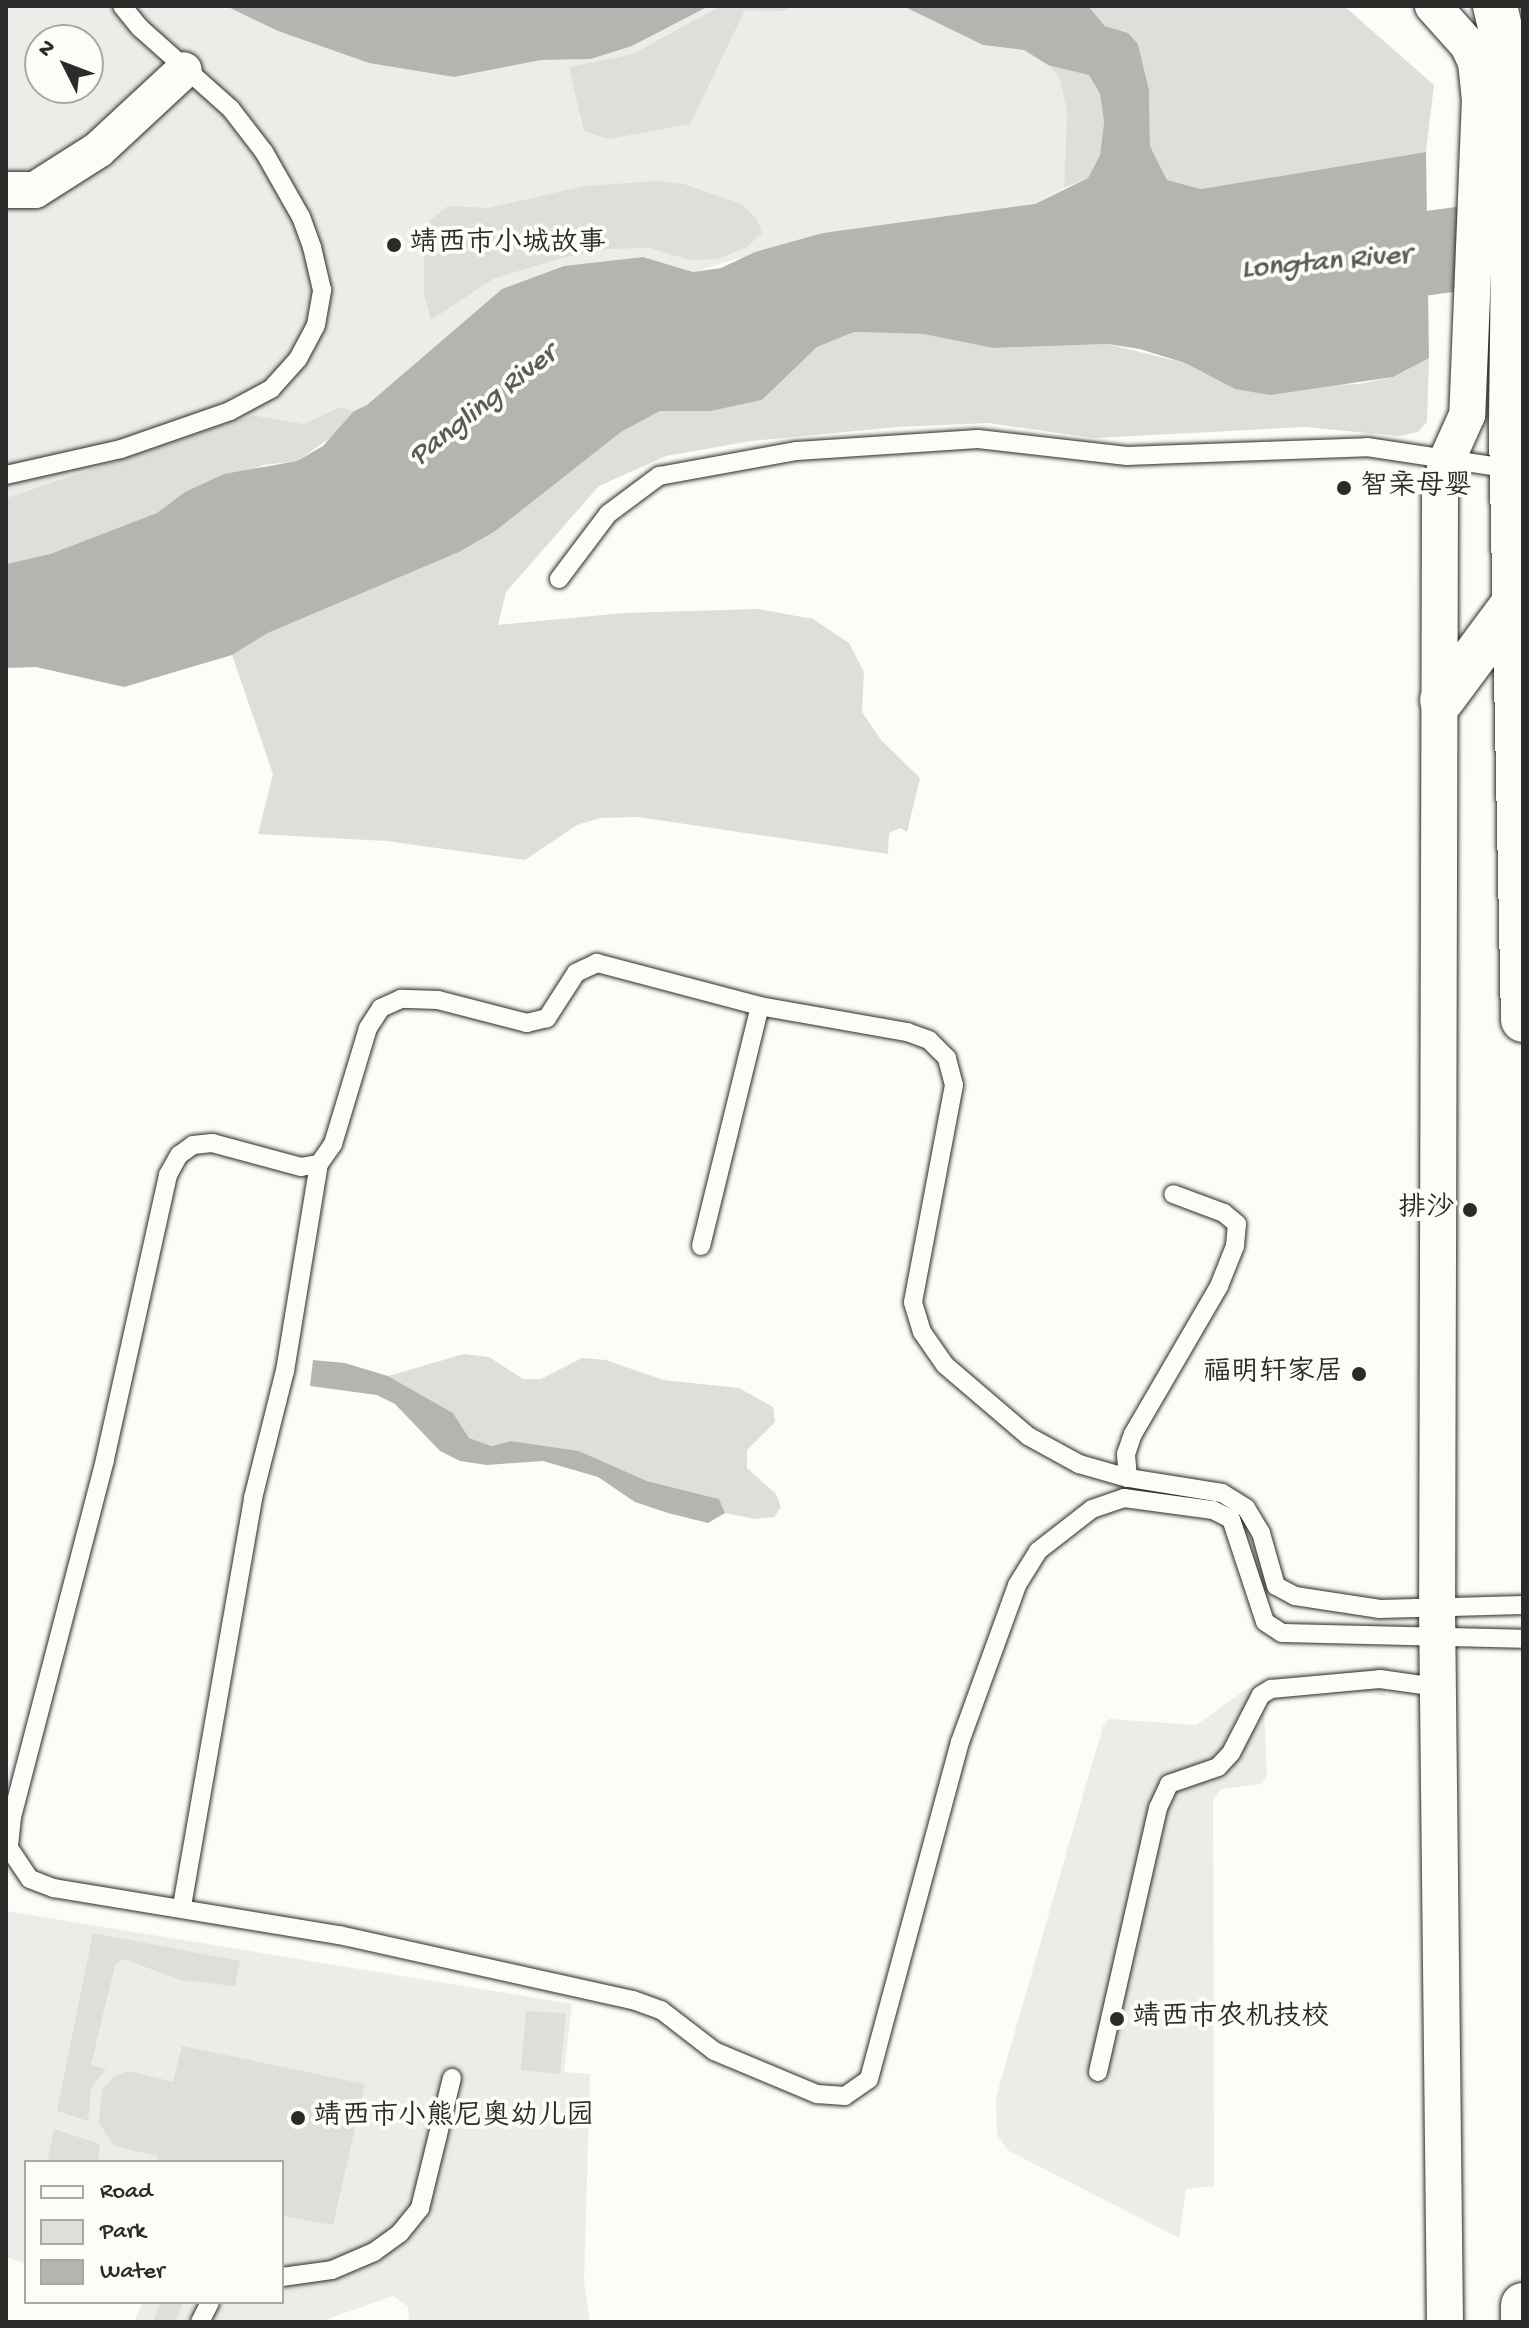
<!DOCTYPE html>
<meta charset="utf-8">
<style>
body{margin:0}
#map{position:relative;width:1529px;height:2328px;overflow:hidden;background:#fdfcf7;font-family:"Gochi Hand","LXGW WenKai TC",sans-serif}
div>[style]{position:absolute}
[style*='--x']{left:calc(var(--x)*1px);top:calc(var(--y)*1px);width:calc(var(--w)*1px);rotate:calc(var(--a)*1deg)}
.built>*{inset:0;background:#edece8}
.green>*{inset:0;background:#dfdeda}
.water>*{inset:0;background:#b5b4b1}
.river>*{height:84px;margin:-42px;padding:0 42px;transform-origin:42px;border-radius:42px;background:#b5b4b1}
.roads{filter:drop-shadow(0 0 2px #2b2b2b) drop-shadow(0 0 2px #2b2b2b)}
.lane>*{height:18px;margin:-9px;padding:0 9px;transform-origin:9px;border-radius:9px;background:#fdfcf7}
.street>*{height:36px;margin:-18px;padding:0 18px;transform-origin:18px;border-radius:18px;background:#fdfcf7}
.primary>*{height:44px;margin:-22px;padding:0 22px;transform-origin:22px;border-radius:22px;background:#fdfcf7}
.dots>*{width:22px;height:22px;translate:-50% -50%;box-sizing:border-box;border:4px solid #fdfcf7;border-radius:50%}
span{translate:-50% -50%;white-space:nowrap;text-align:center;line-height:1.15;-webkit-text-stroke:8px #fdfcf7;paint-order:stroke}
.poi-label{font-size:28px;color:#2b2b2b}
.left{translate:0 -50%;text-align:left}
.right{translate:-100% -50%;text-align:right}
.water-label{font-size:30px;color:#5b5b5a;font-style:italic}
.frame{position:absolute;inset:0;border:8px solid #2b2b2b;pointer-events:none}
.legend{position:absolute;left:24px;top:2160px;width:260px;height:144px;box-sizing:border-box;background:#fdfcf7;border:2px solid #a9a8a5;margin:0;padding:10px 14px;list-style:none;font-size:24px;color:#2b2b2b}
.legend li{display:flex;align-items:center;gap:16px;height:40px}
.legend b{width:40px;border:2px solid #a9a8a5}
.north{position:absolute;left:24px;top:24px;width:80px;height:80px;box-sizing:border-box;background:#fdfcf7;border:2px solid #a9a8a5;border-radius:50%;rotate:312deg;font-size:22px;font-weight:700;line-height:32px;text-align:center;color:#2b2b2b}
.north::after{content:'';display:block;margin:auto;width:28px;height:36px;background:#2b2b2b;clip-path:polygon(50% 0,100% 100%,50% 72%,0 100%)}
</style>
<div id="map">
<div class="built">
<i style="clip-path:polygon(evenodd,6px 6px,226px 6px,278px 31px,369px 63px,454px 77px,541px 60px,591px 59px,633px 46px,709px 6px,903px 6px,983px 45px,1024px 50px,1048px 65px,1060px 79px,1067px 112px,1064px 188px,1035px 204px,1007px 211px,823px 233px,693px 272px,643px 257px,564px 266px,502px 289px,367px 405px,354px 411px,340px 407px,304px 424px,253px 415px,6px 498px,6px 6px,40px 40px,88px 40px,88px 88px,40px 88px,40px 40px)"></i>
<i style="clip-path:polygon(1376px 1666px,1389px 1667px,1385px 1696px,1355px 1690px,1271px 1697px,1264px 1708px,1267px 1776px,1262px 1784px,1221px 1789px,1213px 1800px,1214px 2186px,1186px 2189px,1179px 2238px,1009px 2151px,997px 2135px,996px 2097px,1103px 1726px,1109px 1719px,1196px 1725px,1247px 1689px)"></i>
<i style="clip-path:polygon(6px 1911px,572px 2004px,564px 2072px,590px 2074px,584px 2282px,590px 2322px,409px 2322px,408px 2306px,393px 2296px,319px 2322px,134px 2322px,143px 2302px,282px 2302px,282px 2162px,26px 2162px,26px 2264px,6px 2257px)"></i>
</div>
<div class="green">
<i style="clip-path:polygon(721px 6px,794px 6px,782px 11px,745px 10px,690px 124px,609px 139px,584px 131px,569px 67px,633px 54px)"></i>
<i style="clip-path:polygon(1088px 6px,1344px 6px,1434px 85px,1426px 152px,1201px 189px,1167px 180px,1150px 146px,1149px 90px,1138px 44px,1128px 33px,1105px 26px)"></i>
<i style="clip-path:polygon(1062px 64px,1089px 75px,1100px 94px,1104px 122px,1100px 155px,1088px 178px,1064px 188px,1067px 112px,1060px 79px,1048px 65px)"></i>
<i style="clip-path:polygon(656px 181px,684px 184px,741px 204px,757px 219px,762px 233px,747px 247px,718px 259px,689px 260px,650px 248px,607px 249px,561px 258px,493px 279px,431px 320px,424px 295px,424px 255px,430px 220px,448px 206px,488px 208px,585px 186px)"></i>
<i style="clip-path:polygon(854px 332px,923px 334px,993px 348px,1107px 344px,1185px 363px,1235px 389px,1359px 384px,1393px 377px,1429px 358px,1427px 422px,1418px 432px,1399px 436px,1305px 427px,1094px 438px,988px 423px,896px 427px,751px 441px,666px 456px,599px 486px,506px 592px,498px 625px,624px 613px,758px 609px,813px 619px,849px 643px,864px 672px,862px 712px,881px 740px,920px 778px,907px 832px,900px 828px,889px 833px,888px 854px,638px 817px,600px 818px,577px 825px,525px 860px,386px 841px,258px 834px,273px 774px,232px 655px,268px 633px,459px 552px,494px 532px,621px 432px,660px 411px,711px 411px,762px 400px,817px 347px)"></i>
<i style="clip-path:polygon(340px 407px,354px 411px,340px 431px,297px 461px,264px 465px,185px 492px,158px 513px,50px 554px,6px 564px,6px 498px,253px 415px,304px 424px)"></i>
<i style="clip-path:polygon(464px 1354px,489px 1357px,523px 1379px,541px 1379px,582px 1358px,606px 1360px,663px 1380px,739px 1388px,773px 1407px,775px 1422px,747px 1450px,747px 1468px,776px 1494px,781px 1507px,774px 1517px,755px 1519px,725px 1513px,719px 1499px,647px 1481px,579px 1451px,511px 1441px,493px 1446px,469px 1438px,453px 1413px,388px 1376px)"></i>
<i style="clip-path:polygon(93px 1933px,240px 1961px,235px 1986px,180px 1980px,124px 1959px,115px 1965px,91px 2065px,106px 2069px,91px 2089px,88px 2121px,57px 2111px)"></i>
<i style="clip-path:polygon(526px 2011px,566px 2013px,560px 2074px,521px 2070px)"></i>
<i style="clip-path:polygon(182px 2046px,365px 2084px,333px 2225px,282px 2216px,282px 2162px,157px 2162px,157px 2156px,114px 2146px,99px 2123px,102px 2090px,113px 2077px,129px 2071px,173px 2082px)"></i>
<i style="clip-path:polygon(54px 2129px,100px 2144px,98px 2162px,47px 2162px)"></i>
<i style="clip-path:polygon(161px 2302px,183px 2302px,175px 2322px,153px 2322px)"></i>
</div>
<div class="water">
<i style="clip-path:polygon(226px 6px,709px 6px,632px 46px,591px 59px,541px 60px,454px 77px,369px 63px,278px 31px)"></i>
<i style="clip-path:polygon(903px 6px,1088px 6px,1105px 26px,1128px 33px,1138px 44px,1149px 90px,1150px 146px,1167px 180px,1201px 189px,1426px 152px,1429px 358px,1393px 377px,1270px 395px,1235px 389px,1185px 363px,1140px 349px,1107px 344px,993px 348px,923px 334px,854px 332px,817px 347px,762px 400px,711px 411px,660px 411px,621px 432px,494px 532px,459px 552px,268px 633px,232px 655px,124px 687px,36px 667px,6px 668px,6px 564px,50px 554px,157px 513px,185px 492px,224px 474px,297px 461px,323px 446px,354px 411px,367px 405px,502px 289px,564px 266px,643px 257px,693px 272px,721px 268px,755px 252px,823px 233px,1035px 204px,1088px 178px,1100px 155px,1104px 122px,1100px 94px,1089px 75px,1048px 65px,1024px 50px,983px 45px)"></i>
<i style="clip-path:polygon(313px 1360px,345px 1363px,388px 1376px,453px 1413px,469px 1438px,492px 1446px,511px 1441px,579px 1451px,647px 1481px,719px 1499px,725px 1513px,708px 1523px,668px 1513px,635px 1502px,598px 1477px,543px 1461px,487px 1465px,460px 1461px,440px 1451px,395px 1404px,377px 1395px,310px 1386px)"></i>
</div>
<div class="river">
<i style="--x:1312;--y:269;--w:213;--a:-7.8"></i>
</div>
<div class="roads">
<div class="lane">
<i style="--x:6;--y:475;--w:118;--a:-12.7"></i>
<i style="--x:121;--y:449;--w:115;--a:-19.2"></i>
<i style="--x:230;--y:411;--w:47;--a:-28.2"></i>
<i style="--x:271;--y:389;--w:40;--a:-48"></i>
<i style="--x:298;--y:359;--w:38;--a:-62"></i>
<i style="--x:316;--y:325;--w:36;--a:-80"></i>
<i style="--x:322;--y:290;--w:44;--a:-103.1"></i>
<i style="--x:312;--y:247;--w:32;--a:-110"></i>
<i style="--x:301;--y:217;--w:75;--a:-119.6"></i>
<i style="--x:264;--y:152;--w:54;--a:-127.5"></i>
<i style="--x:231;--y:109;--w:122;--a:-138.3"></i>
<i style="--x:140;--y:28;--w:28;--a:-129"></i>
<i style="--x:559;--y:579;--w:81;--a:-53"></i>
<i style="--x:608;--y:514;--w:64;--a:-36.7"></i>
<i style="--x:659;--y:476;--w:140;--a:-10.3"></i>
<i style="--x:797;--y:451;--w:181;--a:-3.8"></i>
<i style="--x:978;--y:439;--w:150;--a:6.5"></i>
<i style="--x:1127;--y:456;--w:240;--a:-2.1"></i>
<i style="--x:1367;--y:447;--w:147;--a:8.6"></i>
<i style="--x:701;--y:1246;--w:247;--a:-76.2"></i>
<i style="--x:1128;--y:1478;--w:24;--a:-95"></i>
<i style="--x:1126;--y:1454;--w:21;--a:-71"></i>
<i style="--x:1133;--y:1434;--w:171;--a:-59.8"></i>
<i style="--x:1219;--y:1286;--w:43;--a:-68.2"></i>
<i style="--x:1235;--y:1246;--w:22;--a:-85"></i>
<i style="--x:1237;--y:1224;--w:17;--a:-140"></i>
<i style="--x:1224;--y:1213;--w:54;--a:-159.6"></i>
<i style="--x:1523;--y:1605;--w:143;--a:178.4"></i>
<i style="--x:1380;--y:1609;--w:86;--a:-171.3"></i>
<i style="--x:1295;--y:1596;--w:21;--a:-152"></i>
<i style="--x:1276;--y:1586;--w:55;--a:-105.8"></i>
<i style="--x:1261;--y:1533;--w:29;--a:-121"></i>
<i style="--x:1246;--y:1508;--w:28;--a:-148"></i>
<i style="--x:1222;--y:1493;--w:95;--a:-170.9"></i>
<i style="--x:1128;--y:1478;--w:51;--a:-164.1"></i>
<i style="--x:1079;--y:1464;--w:58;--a:-151.2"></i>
<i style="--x:1028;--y:1436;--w:109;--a:-139.5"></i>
<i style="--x:945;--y:1365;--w:40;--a:-124.9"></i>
<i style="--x:922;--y:1332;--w:31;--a:-107"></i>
<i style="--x:913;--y:1302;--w:221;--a:-79.3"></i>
<i style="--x:954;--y:1085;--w:28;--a:-105"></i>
<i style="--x:947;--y:1058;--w:25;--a:-135"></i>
<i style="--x:929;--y:1040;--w:23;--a:-160"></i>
<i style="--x:907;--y:1032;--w:149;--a:-170"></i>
<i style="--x:760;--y:1006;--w:169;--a:-165.2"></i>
<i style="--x:597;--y:963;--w:23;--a:155"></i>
<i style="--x:576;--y:973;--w:54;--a:122.8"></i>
<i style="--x:547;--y:1018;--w:21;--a:166"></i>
<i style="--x:527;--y:1023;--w:92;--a:-165.5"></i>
<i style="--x:438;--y:1000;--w:37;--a:-178"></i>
<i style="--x:401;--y:999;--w:22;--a:156"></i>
<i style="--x:381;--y:1008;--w:24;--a:123"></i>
<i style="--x:368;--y:1028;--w:121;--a:106.8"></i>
<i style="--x:333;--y:1144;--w:24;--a:125"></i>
<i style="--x:319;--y:1164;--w:18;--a:171"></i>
<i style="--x:301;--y:1167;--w:92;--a:-164.9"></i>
<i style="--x:212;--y:1143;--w:19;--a:174"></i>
<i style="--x:193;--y:1145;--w:17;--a:144"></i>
<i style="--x:179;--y:1155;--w:23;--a:119"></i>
<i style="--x:168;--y:1175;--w:292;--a:102.5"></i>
<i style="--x:105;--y:1460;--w:369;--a:104.6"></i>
<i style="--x:12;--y:1817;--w:31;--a:96"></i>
<i style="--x:9;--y:1848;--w:37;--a:56"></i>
<i style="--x:30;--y:1879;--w:26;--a:21"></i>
<i style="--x:54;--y:1888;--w:289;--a:9.4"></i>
<i style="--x:339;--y:1935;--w:301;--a:12.5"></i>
<i style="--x:633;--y:2000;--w:30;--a:20"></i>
<i style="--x:661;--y:2010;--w:67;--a:37.7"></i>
<i style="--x:714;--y:2051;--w:112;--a:22.7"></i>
<i style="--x:817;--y:2094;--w:28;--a:4"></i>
<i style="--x:845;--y:2096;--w:29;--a:-35"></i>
<i style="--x:869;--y:2079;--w:349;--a:-74.9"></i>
<i style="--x:960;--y:1742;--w:167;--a:-70"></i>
<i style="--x:1017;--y:1585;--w:40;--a:-58"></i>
<i style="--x:1038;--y:1551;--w:68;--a:-37.9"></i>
<i style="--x:1092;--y:1509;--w:34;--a:-19"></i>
<i style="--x:1124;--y:1498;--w:90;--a:7.7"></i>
<i style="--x:1213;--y:1510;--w:20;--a:27"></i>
<i style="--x:1231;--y:1519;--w:108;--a:71.7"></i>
<i style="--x:1265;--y:1622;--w:20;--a:33"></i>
<i style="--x:1282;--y:1633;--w:241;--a:1.4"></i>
<i style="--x:182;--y:1906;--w:414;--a:-80.1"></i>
<i style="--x:253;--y:1498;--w:131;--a:-75.9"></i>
<i style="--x:285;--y:1371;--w:210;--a:-80.7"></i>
<i style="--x:1098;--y:2072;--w:271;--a:-77.2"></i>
<i style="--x:1158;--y:1808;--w:26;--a:-65"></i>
<i style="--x:1169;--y:1784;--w:52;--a:-19.1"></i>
<i style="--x:1218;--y:1767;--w:19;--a:-47"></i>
<i style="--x:1231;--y:1753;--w:65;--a:-62.7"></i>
<i style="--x:1261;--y:1695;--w:12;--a:-31"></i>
<i style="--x:1271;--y:1689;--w:109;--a:-5.2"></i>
<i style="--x:1380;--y:1679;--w:58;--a:8"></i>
<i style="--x:282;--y:2277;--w:50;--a:-8"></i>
<i style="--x:332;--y:2270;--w:46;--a:-23.2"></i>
<i style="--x:374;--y:2252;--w:32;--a:-36"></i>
<i style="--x:400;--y:2233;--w:32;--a:-51"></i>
<i style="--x:420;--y:2208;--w:134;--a:-76.2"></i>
<i style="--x:200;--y:2322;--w:22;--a:-63"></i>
</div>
<div class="street">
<i style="--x:1433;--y:6;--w:52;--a:48.1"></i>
<i style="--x:1468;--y:45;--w:19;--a:65"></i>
<i style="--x:1476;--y:62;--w:36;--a:84"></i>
<i style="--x:1480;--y:98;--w:317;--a:92.3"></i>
<i style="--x:1467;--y:415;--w:51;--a:114.1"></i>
<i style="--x:1446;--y:462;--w:34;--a:100"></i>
<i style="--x:1440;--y:495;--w:1112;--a:90.15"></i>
<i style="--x:1437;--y:1607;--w:715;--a:89.36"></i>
<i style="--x:6;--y:190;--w:29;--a:0"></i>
<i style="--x:35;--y:190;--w:75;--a:-32.4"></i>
<i style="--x:98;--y:150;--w:117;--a:-42.9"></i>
</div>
<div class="primary">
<i style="--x:1495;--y:6;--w:86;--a:76.6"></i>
<i style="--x:1515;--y:90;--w:339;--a:90.7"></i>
<i style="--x:1511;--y:429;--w:591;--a:88.84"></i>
<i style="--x:1442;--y:700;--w:121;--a:-53.4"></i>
<i style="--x:1523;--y:2322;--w:17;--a:-90"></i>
</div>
</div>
<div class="dots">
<i style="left:394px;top:245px;background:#2b2b2b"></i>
<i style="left:1344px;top:488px;background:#2b2b2b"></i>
<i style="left:1470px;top:1210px;background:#2b2b2b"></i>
<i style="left:1359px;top:1374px;background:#2b2b2b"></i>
<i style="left:1117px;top:2019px;background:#2b2b2b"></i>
<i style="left:298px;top:2118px;background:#2b2b2b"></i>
</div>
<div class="poi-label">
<span class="left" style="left:410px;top:245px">靖西市小城故事</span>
<span class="left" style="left:1360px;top:488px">智亲母婴</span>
<span class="right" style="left:1454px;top:1210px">排沙</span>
<span class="right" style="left:1343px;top:1374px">福明轩家居</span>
<span class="left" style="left:1133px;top:2019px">靖西市农机技校</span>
<span class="left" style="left:314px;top:2118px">靖西市小熊尼奥幼儿园</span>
</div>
<div class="water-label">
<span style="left:1326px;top:264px;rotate:-5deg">Longtan River</span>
<span style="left:484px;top:407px;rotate:-38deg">Pangling River</span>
</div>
<div class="frame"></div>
<ul class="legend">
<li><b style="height:10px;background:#fdfcf7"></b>Road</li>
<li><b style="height:22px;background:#dfdeda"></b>Park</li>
<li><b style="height:22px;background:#b5b4b1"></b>Water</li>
</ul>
<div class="north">N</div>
</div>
